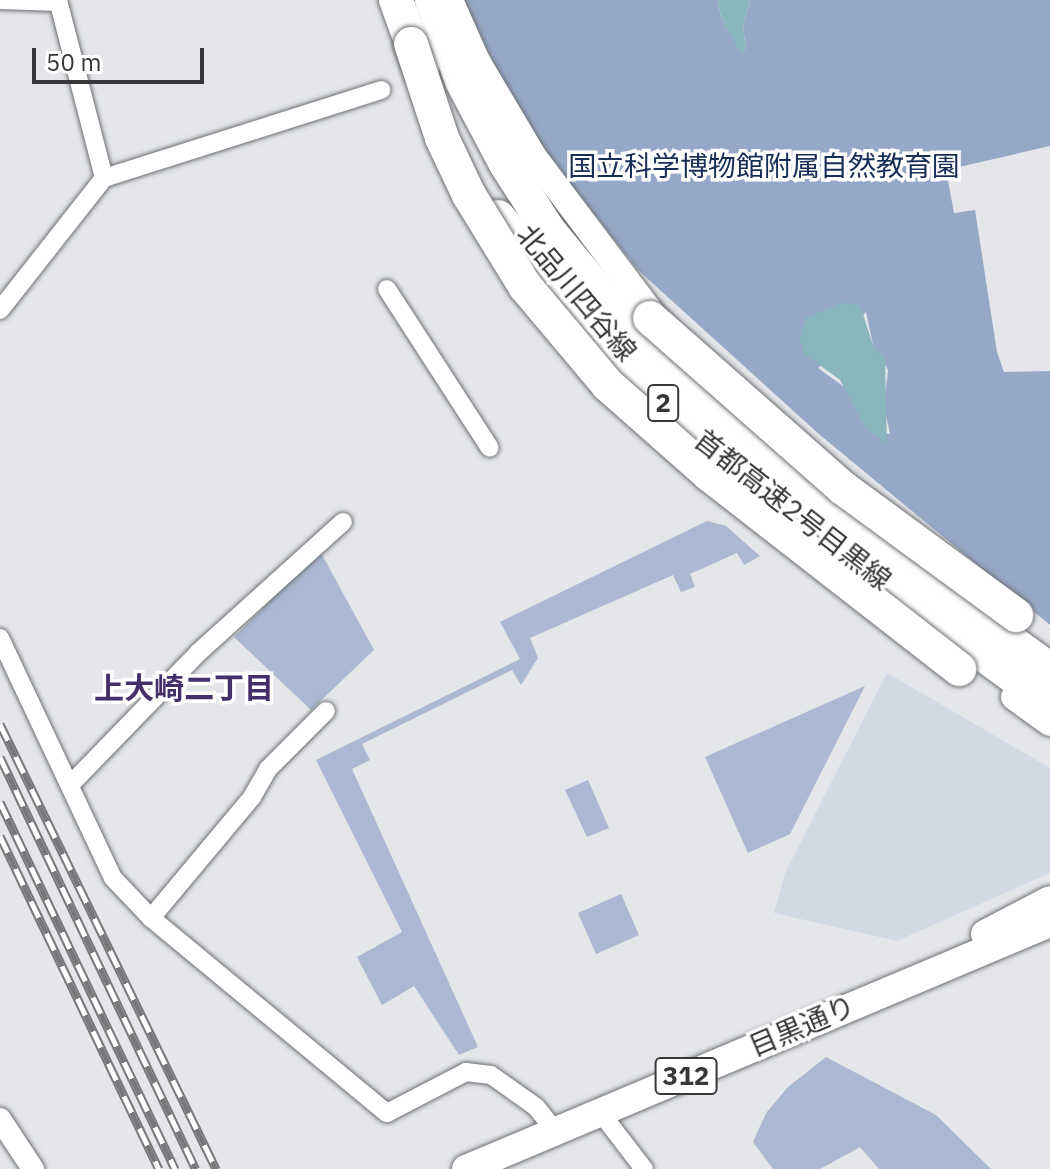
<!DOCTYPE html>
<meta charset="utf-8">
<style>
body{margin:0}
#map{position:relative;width:1050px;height:1169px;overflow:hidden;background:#e4e6ea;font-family:"IBM Plex Sans","Noto Sans JP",sans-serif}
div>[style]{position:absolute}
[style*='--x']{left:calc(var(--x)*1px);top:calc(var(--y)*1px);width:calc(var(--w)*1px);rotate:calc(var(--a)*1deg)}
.built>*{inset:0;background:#d3d9e3}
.green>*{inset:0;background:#aab8d1}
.forest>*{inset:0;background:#96a8c7}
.water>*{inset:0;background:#89b6bc}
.roads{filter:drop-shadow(0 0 2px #6d6f72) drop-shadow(0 0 2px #6d6f72)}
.minor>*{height:18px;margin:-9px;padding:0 9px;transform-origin:9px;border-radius:9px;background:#fff}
.tertiary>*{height:22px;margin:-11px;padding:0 11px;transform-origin:11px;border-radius:11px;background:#fff}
.secondary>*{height:26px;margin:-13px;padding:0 13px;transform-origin:13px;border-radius:13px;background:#fff}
.primary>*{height:28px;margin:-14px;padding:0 14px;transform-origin:14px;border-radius:14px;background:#fff}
.motorway>*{height:34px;margin:-17px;padding:0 17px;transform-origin:17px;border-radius:17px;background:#fff}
.rail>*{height:9px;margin-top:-4.5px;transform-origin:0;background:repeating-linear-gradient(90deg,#fff 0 18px,#77787a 0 36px);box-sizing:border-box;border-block:2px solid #77787a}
.bridges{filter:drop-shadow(0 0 2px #6d6f72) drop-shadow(0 0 2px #6d6f72)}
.motorway-bridge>*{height:34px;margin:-17px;padding:0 17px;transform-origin:17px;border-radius:17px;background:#fff}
span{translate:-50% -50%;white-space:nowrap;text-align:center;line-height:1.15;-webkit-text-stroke:7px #fff;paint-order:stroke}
.shield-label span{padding:2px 6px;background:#fff;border:2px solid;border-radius:6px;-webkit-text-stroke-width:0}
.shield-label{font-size:26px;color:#363738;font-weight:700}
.park-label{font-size:28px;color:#172e57}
.street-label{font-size:28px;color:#363738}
.neighbourhood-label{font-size:30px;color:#442f6b;font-weight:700}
.scale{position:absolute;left:32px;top:48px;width:172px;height:36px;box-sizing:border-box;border:4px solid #363738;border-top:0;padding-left:10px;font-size:24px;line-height:28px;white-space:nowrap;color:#363738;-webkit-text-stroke:6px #fff;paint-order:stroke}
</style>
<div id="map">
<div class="built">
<i style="clip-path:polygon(887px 673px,1050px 768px,1050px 873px,897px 941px,774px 913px,785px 873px)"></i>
</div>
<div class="green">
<i style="clip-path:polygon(707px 521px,726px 526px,760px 556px,744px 565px,737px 553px,690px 574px,695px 587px,681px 592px,673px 575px,530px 638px,538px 658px,521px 685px,512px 670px,362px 744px,370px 760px,352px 769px,478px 1047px,459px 1055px,414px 986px,382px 1005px,357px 957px,402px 932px,316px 760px,520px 659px,500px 622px)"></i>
<i style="clip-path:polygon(320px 551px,374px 650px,311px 710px,234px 637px)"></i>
<i style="clip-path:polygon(865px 686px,790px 834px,748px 853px,705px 757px)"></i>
<i style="clip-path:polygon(588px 780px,609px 828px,587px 837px,565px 790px)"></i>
<i style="clip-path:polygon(621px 894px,639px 935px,596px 954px,578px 913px)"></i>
<i style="clip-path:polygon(826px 1057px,936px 1115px,991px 1169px,879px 1169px,860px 1147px,820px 1169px,773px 1169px,753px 1142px,766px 1113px,788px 1087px)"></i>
</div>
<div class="forest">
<i style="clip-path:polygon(evenodd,462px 0,718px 0,721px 17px,741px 53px,746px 50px,743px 26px,750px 0,1050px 0,1050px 146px,946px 170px,954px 213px,975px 210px,997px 352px,1004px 372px,1050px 371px,1050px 625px,820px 435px,638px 270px,527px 129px,462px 0,866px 312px,873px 345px,888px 370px,884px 406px,890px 434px,867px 430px,847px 389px,818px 368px,866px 312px)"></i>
</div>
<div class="water">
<i style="clip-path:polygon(718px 0,750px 0,743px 26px,746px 50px,741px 54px,721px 17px)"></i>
<i style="clip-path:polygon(841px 303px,860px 305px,873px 345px,885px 358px,887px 444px,867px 430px,840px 380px,804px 354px,799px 338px,806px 318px)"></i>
</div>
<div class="roads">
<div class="minor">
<i style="--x:0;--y:0;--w:58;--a:2"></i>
<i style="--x:58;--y:0;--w:184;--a:75.5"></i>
<i style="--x:104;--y:178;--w:291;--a:-17.6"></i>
<i style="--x:387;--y:289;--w:189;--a:57.1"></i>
<i style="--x:0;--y:310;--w:168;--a:-51.8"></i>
<i style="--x:0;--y:638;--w:265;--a:64.8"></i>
<i style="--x:113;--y:878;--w:55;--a:46.5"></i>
<i style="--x:151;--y:918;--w:306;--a:39.6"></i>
<i style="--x:387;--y:1113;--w:89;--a:-27.4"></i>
<i style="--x:466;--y:1072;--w:25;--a:7"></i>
<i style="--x:491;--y:1075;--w:55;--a:35.4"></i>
<i style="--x:536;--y:1107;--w:32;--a:51"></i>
<i style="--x:70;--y:785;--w:185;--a:-45.9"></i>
<i style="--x:199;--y:652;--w:194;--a:-42.1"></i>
<i style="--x:151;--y:918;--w:158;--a:-50.1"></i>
<i style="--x:252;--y:797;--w:32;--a:-60"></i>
<i style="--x:268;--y:769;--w:82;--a:-45"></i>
<i style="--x:601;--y:1113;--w:71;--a:52.5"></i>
</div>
<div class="tertiary">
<i style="--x:0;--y:1119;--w:60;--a:56.6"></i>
</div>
<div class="secondary">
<i style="--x:450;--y:0;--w:67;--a:66.1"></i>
<i style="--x:477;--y:61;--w:112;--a:59.3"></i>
<i style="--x:534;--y:157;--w:218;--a:53"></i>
<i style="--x:1014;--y:697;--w:44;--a:35.8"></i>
</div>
<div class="primary">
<i style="--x:985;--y:934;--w:73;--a:-27.6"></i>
<i style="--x:466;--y:1169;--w:634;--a:-22.84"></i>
</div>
<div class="motorway">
<i style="--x:396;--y:0;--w:76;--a:69.9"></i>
<i style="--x:432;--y:0;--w:86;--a:69.7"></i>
<i style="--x:462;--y:81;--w:94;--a:62.1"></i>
<i style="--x:506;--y:164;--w:80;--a:57.3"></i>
<i style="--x:549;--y:231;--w:112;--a:50.5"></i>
<i style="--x:620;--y:317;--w:137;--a:45"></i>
<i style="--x:717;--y:414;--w:189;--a:39.4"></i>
<i style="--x:863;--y:534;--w:231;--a:36"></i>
<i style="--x:498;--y:217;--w:156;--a:50.2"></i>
<i style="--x:598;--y:337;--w:146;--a:44.7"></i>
<i style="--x:702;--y:440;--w:185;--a:38.4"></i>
<i style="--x:847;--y:555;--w:251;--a:36.1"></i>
</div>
</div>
<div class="rail">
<i style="--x:0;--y:724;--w:495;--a:64.1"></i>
<i style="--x:0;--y:757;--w:456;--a:64.6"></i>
<i style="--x:0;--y:802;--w:407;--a:64.5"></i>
<i style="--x:0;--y:836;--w:369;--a:64.5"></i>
</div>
<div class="bridges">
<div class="motorway-bridge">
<i style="--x:411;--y:44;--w:99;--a:71.7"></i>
<i style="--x:442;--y:138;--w:63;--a:64.7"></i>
<i style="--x:469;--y:195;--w:107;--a:58.4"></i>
<i style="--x:525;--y:286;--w:129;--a:50"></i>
<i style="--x:608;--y:385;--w:136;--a:41.4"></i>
<i style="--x:710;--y:475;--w:316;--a:37.9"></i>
<i style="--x:650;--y:318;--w:257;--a:41.4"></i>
<i style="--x:843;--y:488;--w:215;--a:36.3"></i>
</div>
</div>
<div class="shield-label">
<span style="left:663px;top:403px">2</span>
<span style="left:686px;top:1076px">312</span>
</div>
<div class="park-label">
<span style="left:764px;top:166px">国立科学博物館附属自然教育園</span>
</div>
<div class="street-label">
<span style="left:577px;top:293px;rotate:50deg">北品川四谷線</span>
<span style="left:793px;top:510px;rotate:38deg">首都高速2号目黒線</span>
<span style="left:802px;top:1026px;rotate:-23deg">目黒通り</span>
</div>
<div class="neighbourhood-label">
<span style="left:184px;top:688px">上大崎二丁目</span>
</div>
<div class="scale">50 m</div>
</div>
